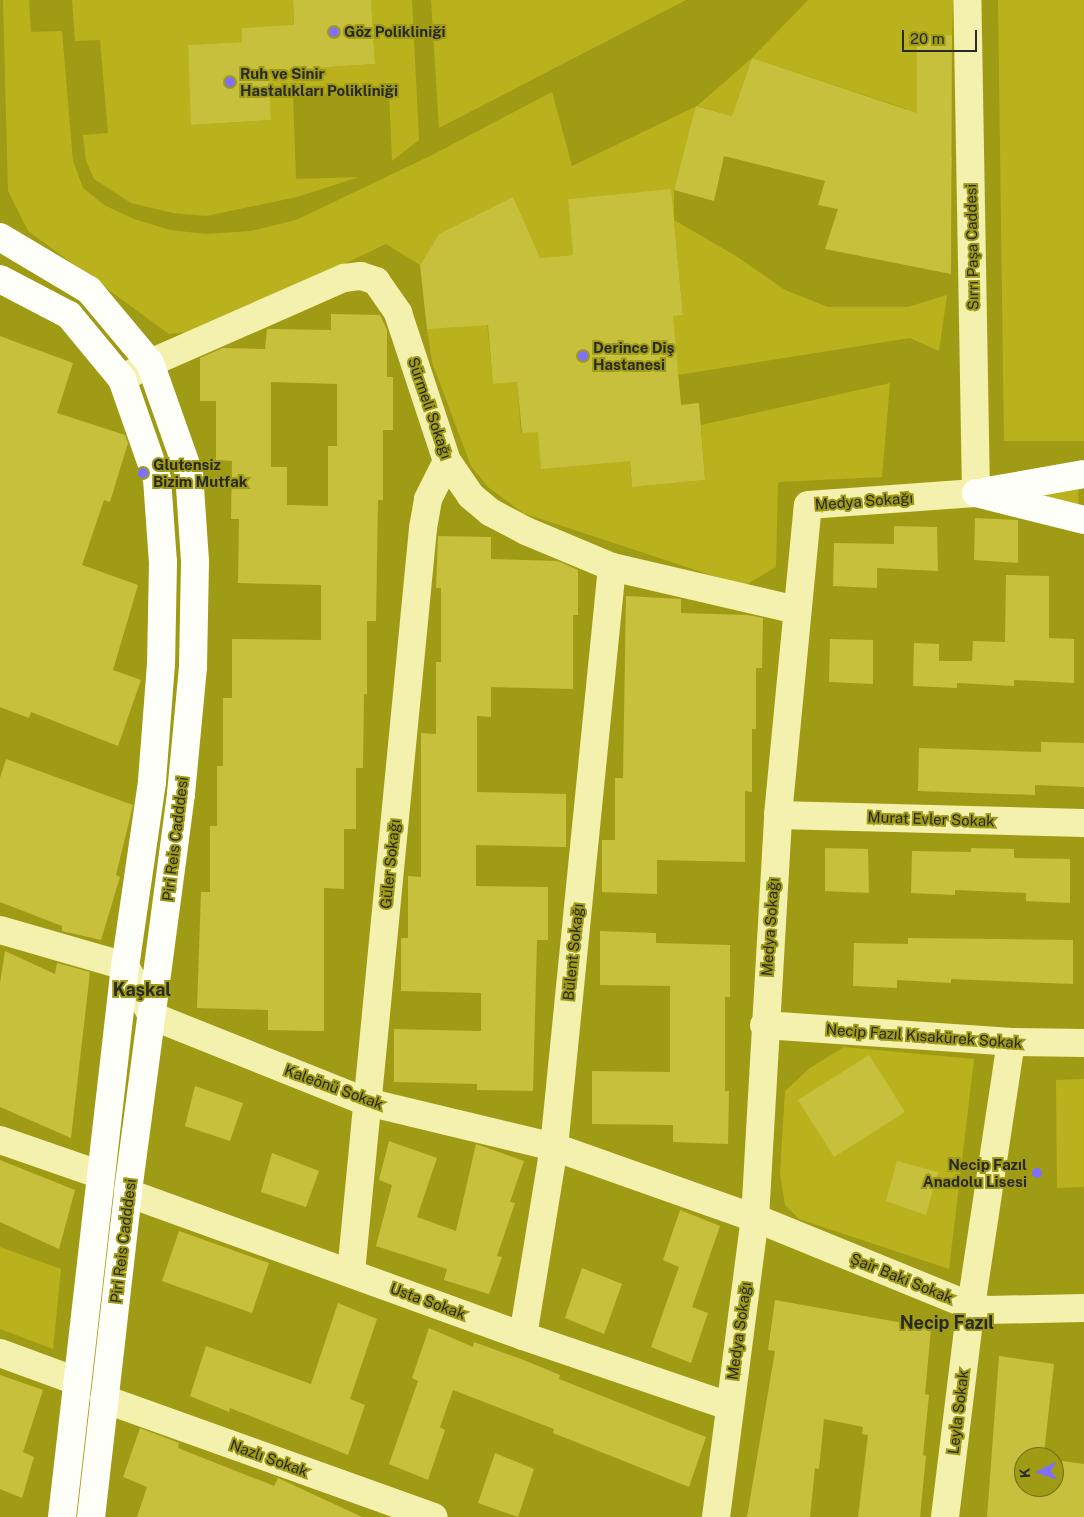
<!DOCTYPE html>
<meta charset="utf-8">
<style>
body{margin:0}
#map{position:relative;width:1084px;height:1517px;overflow:hidden;background:#a09b14;font-family:"Public Sans",sans-serif}
div>[style]{position:absolute}
[style*='--x']{left:calc(var(--x)*1px);top:calc(var(--y)*1px);width:calc(var(--w)*1px);rotate:calc(var(--a)*1deg)}
.green>*{inset:0;background:#bab21c}
.building>*{inset:0;background:#c6c03d}
.minor>*{height:28px;margin:-14px;padding:0 14px;transform-origin:14px;border-radius:14px;background:#f4f0ad}
.major>*{height:28px;margin:-14px;padding:0 14px;transform-origin:14px;border-radius:14px;background:#fffffa}
.dots>*{width:14px;height:14px;translate:-50% -50%;box-sizing:border-box;border:2px solid #a09b14;border-radius:50%}
span{translate:-50% -50%;white-space:nowrap;text-align:center;line-height:1.15;-webkit-text-stroke:4px #a09b14;paint-order:stroke}
.poi-label{font-size:15px;color:#292929;font-weight:700}
.left{translate:0 -50%;text-align:left}
.right{translate:-100% -50%;text-align:right}
.street-label{font-size:15px;color:#292929}
.quarter-label{font-size:18px;color:#292929;font-weight:700}
.north{position:absolute;left:1014px;top:1447px;width:50px;height:50px;box-sizing:border-box;background:#a09b14;border:1px solid #706d1c;border-radius:50%;rotate:266deg;font-size:14px;font-weight:700;line-height:20px;text-align:center;color:#292929}
.north::after{content:'';display:block;margin:auto;width:18px;height:22px;background:#8070ff;clip-path:polygon(50% 0,100% 100%,50% 72%,0 100%)}
.scale{position:absolute;left:902px;top:30px;width:75px;height:22px;box-sizing:border-box;border:2px solid #292929;border-top:0;padding-left:6px;font-size:15px;line-height:18px;white-space:nowrap;color:#292929;-webkit-text-stroke:4px #a09b14;paint-order:stroke}
</style>
<div id="map">
<div class="green">
<i style="clip-path:polygon(evenodd,3px 0,29px 0,31px 32px,62px 31px,73px 161px,83px 188px,104px 205px,134px 219px,170px 230px,206px 234px,251px 231px,296px 220px,430px 156px,552px 92px,572px 166px,697px 106px,752px 58px,808px 0,953px 0,952px 35px,917px 36px,917px 153px,952px 158px,951px 177px,697px 106px,674px 190px,674px 220px,736px 256px,785px 290px,828px 307px,908px 307px,947px 295px,939px 351px,910px 338px,678px 375px,668px 316px,683px 314px,674px 220px,643px 192px,568px 199px,573px 255px,503px 262px,485px 301px,493px 384px,517px 382px,521px 433px,543px 431px,629px 455px,632px 487px,705px 480px,701px 425px,890px 383px,882px 477px,778px 482px,776px 567px,744px 586px,523px 513px,488px 487px,471px 466px,432px 362px,427px 329px,439px 234px,420px 265px,386px 244px,204px 330px,169px 334px,28px 231px,8px 191px,3px 0,752px 58px,907px 109px,907px 110px,737px 101px,752px 58px)"></i>
<i style="clip-path:polygon(evenodd,72px 0,293px 0,295px 69px,375px 64px,371px 0,412px 0,419px 140px,392px 161px,389px 91px,293px 95px,296px 179px,359px 177px,297px 197px,206px 216px,173px 213px,131px 203px,94px 179px,86px 161px,83px 135px,108px 133px,100px 40px,75px 41px,72px 0,266px 27px,271px 120px,192px 125px,188px 45px,242px 42px,242px 28px,266px 27px)"></i>
<i style="clip-path:polygon(431px 0,686px 0,439px 128px)"></i>
<i style="clip-path:polygon(998px 0,1084px 0,1084px 441px,1004px 441px)"></i>
<i style="clip-path:polygon(1078px 485px,1079px 510px,1009px 496px)"></i>
<i style="clip-path:polygon(844px 1047px,974px 1059px,949px 1269px,799px 1219px,785px 1205px,780px 1174px,785px 1091px,810px 1068px)"></i>
<i style="clip-path:polygon(1084px 1079px,1084px 1187px,1057px 1188px,1056px 1080px)"></i>
<i style="clip-path:polygon(0 1247px,61px 1269px,53px 1349px,0 1329px)"></i>
</div>
<div class="building">
<i style="clip-path:polygon(293px 0,371px 0,375px 64px,269px 71px,271px 120px,191px 125px,188px 45px,242px 42px,242px 28px,294px 25px)"></i>
<i style="clip-path:polygon(952px 35px,951px 274px,825px 249px,838px 209px,818px 205px,825px 181px,724px 156px,714px 201px,674px 190px,696px 106px,732px 116px,752px 58px,917px 113px,917px 36px)"></i>
<i style="clip-path:polygon(671px 189px,683px 315px,673px 316px,681px 405px,699px 403px,705px 480px,632px 487px,630px 461px,541px 469px,538px 432px,522px 433px,517px 382px,493px 384px,488px 325px,427px 329px,420px 265px,439px 234px,513px 197px,540px 258px,573px 255px,568px 199px)"></i>
<i style="clip-path:polygon(evenodd,331px 314px,380px 315px,387px 330px,387px 377px,393px 377px,393px 430px,383px 430px,383px 500px,378px 500px,376px 621px,367px 621px,367px 694px,364px 694px,363px 768px,356px 768px,356px 829px,344px 829px,344px 889px,324px 888px,324px 1031px,268px 1030px,268px 1010px,197px 1008px,201px 892px,210px 892px,210px 826px,217px 826px,217px 766px,223px 766px,223px 698px,232px 698px,232px 639px,321px 640px,321px 585px,238px 583px,239px 519px,231px 519px,232px 461px,216px 460px,216px 401px,200px 401px,200px 358px,223px 348px,265px 349px,267px 329px,331px 330px,331px 314px,271px 382px,337px 384px,337px 446px,328px 446px,328px 506px,287px 505px,287px 467px,271px 467px,271px 382px)"></i>
<i style="clip-path:polygon(0 336px,73px 363px,57px 413px,125px 435px,128px 443px,110px 502px,104px 500px,82px 565px,138px 585px,113px 670px,141px 680px,118px 746px,31px 712px,29px 718px,0 707px)"></i>
<i style="clip-path:polygon(975px 518px,1018px 520px,1018px 563px,974px 560px)"></i>
<i style="clip-path:polygon(894px 526px,937px 527px,938px 571px,877px 568px,877px 588px,833px 586px,834px 543px,894px 544px)"></i>
<i style="clip-path:polygon(438px 536px,491px 537px,491px 559px,558px 561px,578px 570px,578px 615px,573px 615px,573px 689px,491px 687px,491px 717px,477px 716px,477px 792px,566px 794px,566px 847px,476px 845px,476px 886px,548px 887px,548px 940px,537px 940px,533px 1091px,477px 1090px,477px 1084px,394px 1082px,394px 1029px,481px 1031px,481px 993px,401px 991px,401px 938px,408px 938px,408px 876px,421px 877px,421px 733px,436px 734px,436px 662px,441px 662px,441px 588px,436px 588px)"></i>
<i style="clip-path:polygon(1006px 575px,1049px 576px,1049px 638px,1074px 639px,1074px 683px,1014px 680px,1014px 686px,957px 683px,957px 688px,913px 686px,914px 643px,939px 644px,939px 661px,972px 661px,973px 641px,1005px 642px)"></i>
<i style="clip-path:polygon(626px 596px,681px 599px,681px 613px,747px 615px,763px 618px,762px 668px,756px 668px,756px 729px,752px 729px,752px 792px,745px 791px,745px 862px,657px 860px,657px 894px,602px 892px,602px 840px,615px 840px,615px 778px,623px 778px)"></i>
<i style="clip-path:polygon(830px 639px,873px 640px,873px 684px,829px 682px)"></i>
<i style="clip-path:polygon(1041px 742px,1084px 743px,1084px 787px,1035px 785px,1035px 795px,918px 791px,919px 748px,1041px 752px)"></i>
<i style="clip-path:polygon(6px 759px,133px 805px,116px 875px,120px 877px,101px 940px,62px 931px,62px 926px,0 902px,0 778px)"></i>
<i style="clip-path:polygon(825px 848px,868px 849px,869px 893px,825px 891px)"></i>
<i style="clip-path:polygon(971px 848px,1014px 849px,1014px 858px,1070px 859px,1070px 903px,1026px 901px,1026px 893px,955px 890px,955px 895px,911px 893px,912px 851px,971px 852px)"></i>
<i style="clip-path:polygon(600px 931px,656px 933px,656px 943px,730px 945px,730px 997px,725px 997px,725px 1091px,729px 1091px,728px 1144px,673px 1142px,673px 1125px,592px 1124px,592px 1071px,670px 1072px,670px 986px,600px 985px)"></i>
<i style="clip-path:polygon(908px 938px,1073px 940px,1073px 984px,951px 979px,951px 983px,897px 980px,897px 988px,853px 986px,854px 943px,908px 944px)"></i>
<i style="clip-path:polygon(5px 951px,55px 974px,57px 963px,90px 972px,71px 1138px,0 1107px,0 983px)"></i>
<i style="clip-path:polygon(869px 1055px,905px 1112px,834px 1157px,798px 1100px)"></i>
<i style="clip-path:polygon(195px 1086px,243px 1103px,230px 1141px,185px 1126px)"></i>
<i style="clip-path:polygon(389px 1141px,437px 1158px,417px 1217px,456px 1231px,476px 1144px,524px 1161px,510px 1202px,515px 1203px,497px 1256px,502px 1257px,489px 1294px,444px 1280px,447px 1269px,376px 1246px,392px 1185px,379px 1180px)"></i>
<i style="clip-path:polygon(272px 1153px,319px 1171px,306px 1207px,261px 1192px)"></i>
<i style="clip-path:polygon(0 1160px,75px 1190px,59px 1249px,0 1222px)"></i>
<i style="clip-path:polygon(897px 1161px,938px 1172px,926px 1215px,886px 1201px)"></i>
<i style="clip-path:polygon(680px 1210px,720px 1226px,692px 1307px,708px 1313px,691px 1363px,651px 1347px,679px 1267px,663px 1260px)"></i>
<i style="clip-path:polygon(179px 1231px,269px 1263px,252px 1313px,162px 1281px)"></i>
<i style="clip-path:polygon(582px 1268px,622px 1284px,604px 1334px,565px 1318px)"></i>
<i style="clip-path:polygon(775px 1300px,931px 1328px,925px 1394px,929px 1395px,923px 1455px,926px 1456px,920px 1517px,858px 1517px,868px 1435px,862px 1434px,863px 1427px,824px 1419px,819px 1469px,815px 1468px,810px 1517px,747px 1517px,775px 1351px,768px 1350px)"></i>
<i style="clip-path:polygon(338px 1303px,377px 1319px,350px 1399px,365px 1405px,348px 1455px,230px 1408px,229px 1412px,190px 1396px,206px 1346px,311px 1384px)"></i>
<i style="clip-path:polygon(429px 1328px,473px 1347px,474px 1342px,521px 1359px,560px 1375px,559px 1379px,706px 1437px,689px 1487px,553px 1433px,554px 1429px,453px 1390px,440px 1427px,445px 1430px,428px 1480px,389px 1464px,418px 1381px,412px 1378px)"></i>
<i style="clip-path:polygon(999px 1356px,1054px 1364px,1044px 1453px,1047px 1457px,1024px 1457px,1024px 1487px,1054px 1487px,1054px 1460px,1084px 1464px,1084px 1517px,987px 1517px)"></i>
<i style="clip-path:polygon(0 1375px,43px 1390px,23px 1452px,34px 1457px,22px 1498px,0 1489px)"></i>
<i style="clip-path:polygon(140px 1428px,179px 1443px,178px 1448px,274px 1486px,278px 1478px,362px 1517px,137px 1517px,147px 1487px,123px 1477px)"></i>
<i style="clip-path:polygon(495px 1453px,534px 1469px,518px 1517px,478px 1503px)"></i>
</div>
<div class="minor">
<i style="--x:122;--y:379;--w:32;--a:-30"></i>
<i style="--x:150;--y:363;--w:212;--a:-23.7"></i>
<i style="--x:344;--y:278;--w:17;--a:-7"></i>
<i style="--x:361;--y:276;--w:16;--a:18"></i>
<i style="--x:376;--y:281;--w:39;--a:55"></i>
<i style="--x:398;--y:313;--w:156;--a:71.7"></i>
<i style="--x:447;--y:461;--w:42;--a:55.6"></i>
<i style="--x:471;--y:496;--w:25;--a:40"></i>
<i style="--x:490;--y:512;--w:41;--a:27.8"></i>
<i style="--x:526;--y:531;--w:93;--a:22.7"></i>
<i style="--x:612;--y:567;--w:190;--a:13.1"></i>
<i style="--x:778;--y:815;--w:306;--a:1.5"></i>
<i style="--x:0;--y:930;--w:130;--a:16.1"></i>
<i style="--x:125;--y:966;--w:57;--a:61.6"></i>
<i style="--x:152;--y:1016;--w:232;--a:21.8"></i>
<i style="--x:367;--y:1102;--w:192;--a:13.5"></i>
<i style="--x:554;--y:1147;--w:213;--a:19.5"></i>
<i style="--x:755;--y:1218;--w:233;--a:22.2"></i>
<i style="--x:971;--y:1306;--w:16;--a:14"></i>
<i style="--x:987;--y:1310;--w:97;--a:-1.2"></i>
<i style="--x:764;--y:1025;--w:248;--a:3.9"></i>
<i style="--x:1011;--y:1042;--w:73;--a:0.8"></i>
<i style="--x:0;--y:1140;--w:107;--a:19.1"></i>
<i style="--x:128;--y:1193;--w:420;--a:19.9"></i>
<i style="--x:523;--y:1336;--w:218;--a:18.8"></i>
<i style="--x:351;--y:1272;--w:747;--a:-84.47"></i>
<i style="--x:423;--y:528;--w:29;--a:-80"></i>
<i style="--x:428;--y:499;--w:42;--a:-63.4"></i>
<i style="--x:523;--y:1336;--w:192;--a:-80.7"></i>
<i style="--x:554;--y:1147;--w:583;--a:-84.29"></i>
<i style="--x:0;--y:1353;--w:81;--a:20.2"></i>
<i style="--x:104;--y:1399;--w:350;--a:19.7"></i>
<i style="--x:716;--y:1517;--w:302;--a:-82.6"></i>
<i style="--x:755;--y:1218;--w:404;--a:-86.7"></i>
<i style="--x:778;--y:815;--w:311;--a:-84.5"></i>
<i style="--x:808;--y:505;--w:168;--a:-4.1"></i>
<i style="--x:976;--y:493;--w:493;--a:-91"></i>
<i style="--x:945;--y:1517;--w:213;--a:-83"></i>
<i style="--x:971;--y:1306;--w:267;--a:-81.4"></i>
</div>
<div class="major">
<i style="--x:0;--y:237;--w:104;--a:30.8"></i>
<i style="--x:89;--y:290;--w:95;--a:50.1"></i>
<i style="--x:150;--y:363;--w:117;--a:70.5"></i>
<i style="--x:189;--y:473;--w:89;--a:86.1"></i>
<i style="--x:195;--y:562;--w:105;--a:91.1"></i>
<i style="--x:193;--y:667;--w:128;--a:95.4"></i>
<i style="--x:181;--y:794;--w:403;--a:97.6"></i>
<i style="--x:128;--y:1193;--w:326;--a:96.5"></i>
<i style="--x:0;--y:279;--w:78;--a:27.6"></i>
<i style="--x:69;--y:315;--w:83;--a:50.4"></i>
<i style="--x:122;--y:379;--w:106;--a:70.7"></i>
<i style="--x:157;--y:479;--w:83;--a:85.9"></i>
<i style="--x:163;--y:562;--w:102;--a:91.1"></i>
<i style="--x:161;--y:664;--w:118;--a:94.4"></i>
<i style="--x:152;--y:782;--w:186;--a:98.3"></i>
<i style="--x:125;--y:966;--w:555;--a:96.52"></i>
<i style="--x:987;--y:491;--w:98;--a:-9.9"></i>
<i style="--x:976;--y:493;--w:111;--a:14"></i>
</div>
<div class="dots">
<i style="left:334px;top:32px;background:#8070ff"></i>
<i style="left:230px;top:82px;background:#8070ff"></i>
<i style="left:583px;top:356px;background:#8070ff"></i>
<i style="left:143px;top:473px;background:#8070ff"></i>
<i style="left:1037px;top:1173px;background:#8070ff"></i>
</div>
<div class="poi-label">
<span class="left" style="left:344px;top:32px">Göz Polikliniği</span>
<span class="left" style="left:240px;top:82px">Ruh ve Sinir<br>Hastalıkları Polikliniği</span>
<span class="left" style="left:593px;top:356px">Derince Diş<br>Hastanesi</span>
<span class="left" style="left:153px;top:473px">Glutensiz<br>Bizim Mutfak</span>
<span class="right" style="left:1027px;top:1173px">Necip Fazıl<br>Anadolu Lisesi</span>
</div>
<div class="street-label">
<span style="left:972px;top:247px;rotate:-91deg">Sırrı Paşa Caddesi</span>
<span style="left:430px;top:408px;rotate:71deg">Sürmeli Sokağı</span>
<span style="left:864px;top:501px;rotate:-4deg">Medya Sokağı</span>
<span style="left:931px;top:819px;rotate:2deg">Murat Evler Sokak</span>
<span style="left:175px;top:839px;rotate:-83deg">Piri Reis Cadddesi</span>
<span style="left:390px;top:864px;rotate:-84deg">Güler Sokağı</span>
<span style="left:770px;top:927px;rotate:-86deg">Medya Sokağı</span>
<span style="left:573px;top:952px;rotate:-84deg">Bülent Sokağı</span>
<span style="left:924px;top:1036px;rotate:4deg">Necip Fazıl Kısakürek Sokak</span>
<span style="left:334px;top:1087px;rotate:20deg">Kaleönü Sokak</span>
<span style="left:123px;top:1241px;rotate:-83deg">Piri Reis Cadddesi</span>
<span style="left:902px;top:1278px;rotate:22deg">Şair Baki Sokak</span>
<span style="left:428px;top:1301px;rotate:20deg">Usta Sokak</span>
<span style="left:739px;top:1331px;rotate:-82deg">Medya Sokağı</span>
<span style="left:958px;top:1412px;rotate:-83deg">Leyla Sokak</span>
<span style="left:269px;top:1458px;rotate:20deg">Nazlı Sokak</span>
</div>
<div class="quarter-label">
<span style="left:142px;top:990px">Kaşkal</span>
<span style="left:947px;top:1323px">Necip Fazıl</span>
</div>
<div class="north">K</div>
<div class="scale">20 m</div>
</div>
